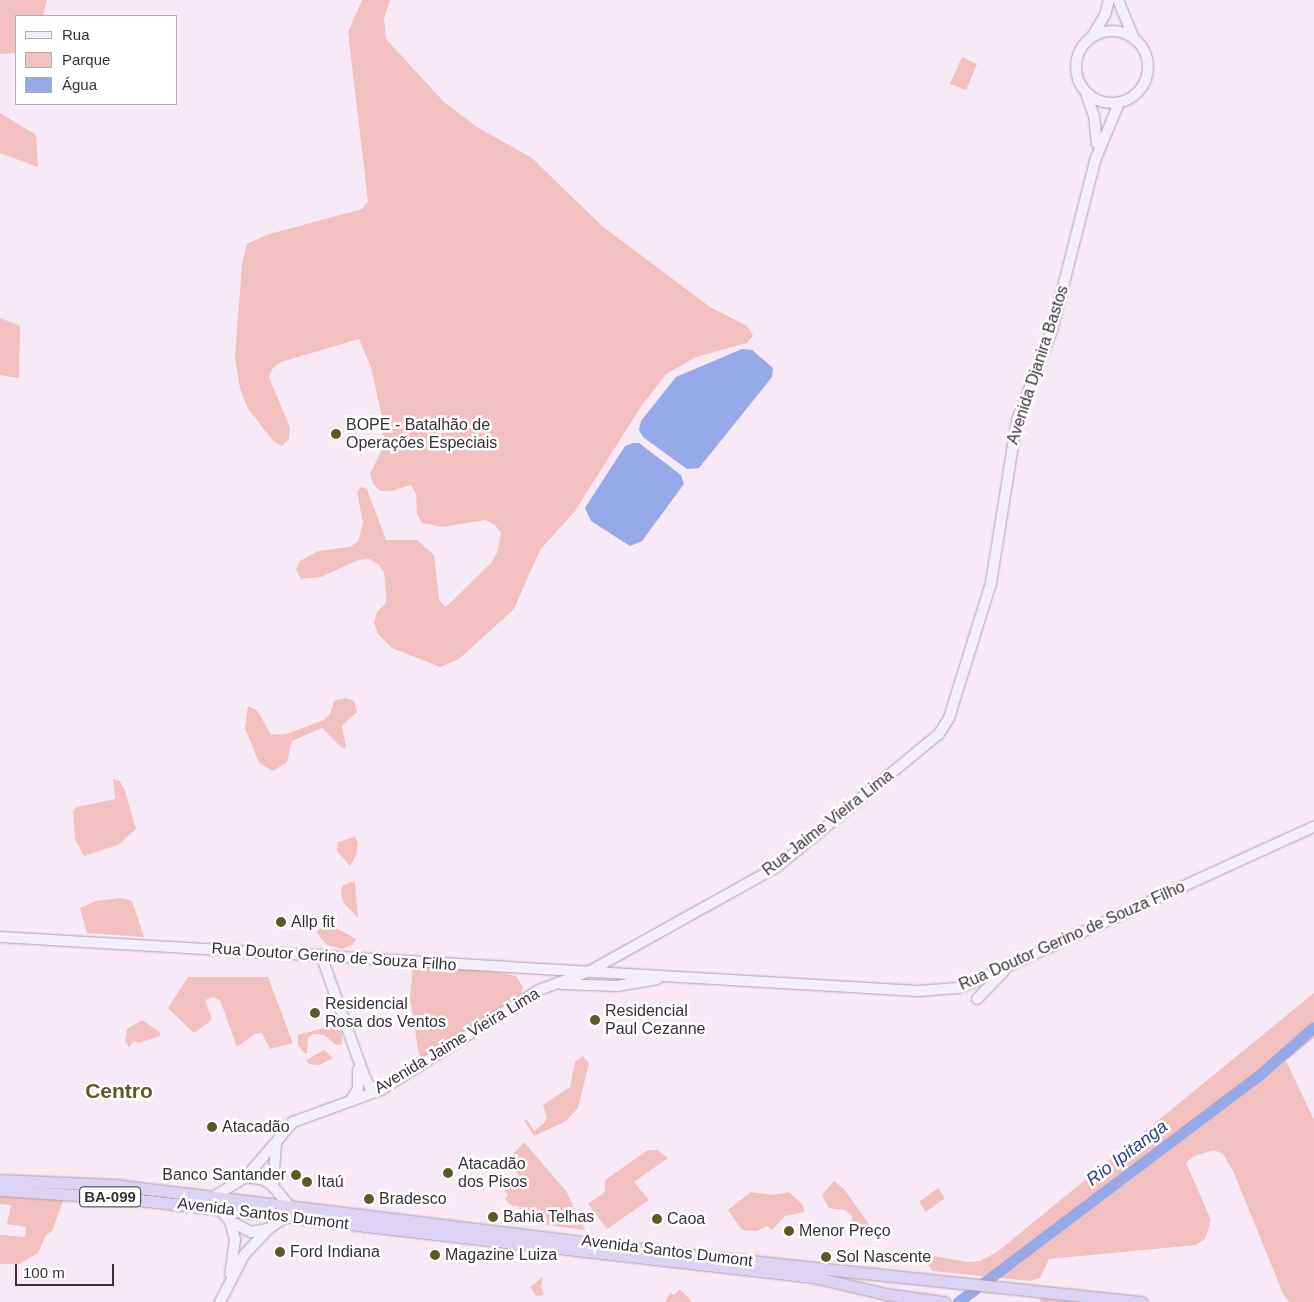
<!DOCTYPE html>
<meta charset="utf-8">
<style>
body{margin:0}
#map{position:relative;width:1314px;height:1302px;overflow:hidden;background:#f8e9f7;font-family:Helvetica,sans-serif}
div>[style]{position:absolute}
[style*='--x']{left:calc(var(--x)*1px);top:calc(var(--y)*1px);width:calc(var(--w)*1px);rotate:calc(var(--a)*1deg)}
.green>*{inset:0;background:#f2c0be}
.water>*{inset:0;background:#95a8e8}
.river>*{height:11px;margin:-5.5px;padding:0 5.5px;transform-origin:5.5px;border-radius:5.5px;background:#95a8e8}
.roads{filter:drop-shadow(0 0 1px #aea0ad) drop-shadow(0 0 1px #aea0ad)}
.secondary>*{height:10px;margin:-5px;padding:0 5px;transform-origin:5px;border-radius:5px;background:#f2eefb}
.secondary>.ring{margin:-5px;padding:0;box-sizing:content-box;background:none;border:10px solid #f2eefb;border-radius:50%}
.trunk>*{height:11px;margin:-5.5px;padding:0 5.5px;transform-origin:5.5px;border-radius:5.5px;background:#dcd2f4}
.dots>*{width:14px;height:14px;translate:-50% -50%;box-sizing:border-box;border:2px solid #fff;border-radius:50%}
span{translate:-50% -50%;white-space:nowrap;text-align:center;line-height:1.15;-webkit-text-stroke:5px #fff;paint-order:stroke}
.shield-label span{padding:1px 4px;background:#fff;border:1px solid;border-radius:4px;-webkit-text-stroke-width:0}
.shield-label{font-size:15px;color:#373137;font-weight:700}
.street-label{font-size:16px;color:#373137}
.poi-label{font-size:16px;color:#373137}
.left{translate:0 -50%;text-align:left}
.right{translate:-100% -50%;text-align:right}
.water-label{font-size:18px;color:#2f3d88;font-style:italic}
.district-label{font-size:21px;color:#5f5a1f;font-weight:700}
.legend{position:absolute;left:15px;top:15px;width:162px;height:90px;box-sizing:border-box;background:#fff;border:1px solid #afadaf;margin:0;padding:6px 9px;list-style:none;font-size:15px;color:#373137}
.legend li{display:flex;align-items:center;gap:10px;height:25px}
.legend b{width:25px;border:1px solid #afadaf}
.scale{position:absolute;left:15px;top:1264px;width:99px;height:22px;box-sizing:border-box;border:2px solid #373137;border-top:0;padding-left:6px;font-size:15px;line-height:18px;white-space:nowrap;color:#373137;-webkit-text-stroke:4px #fff;paint-order:stroke}
</style>
<div id="map">
<div class="green">
<i style="clip-path:polygon(0 0,47px 0,43px 16px,16px 16px,16px 53px,0 54px)"></i>
<i style="clip-path:polygon(362px 0,390px 0,384px 19px,386px 39px,444px 102px,477px 127px,532px 158px,602px 226px,710px 307px,747px 326px,753px 335px,747px 343px,696px 357px,666px 374px,640px 408px,575px 511px,540px 550px,514px 609px,459px 659px,440px 667px,392px 648px,378px 634px,374px 623px,377px 612px,386px 603px,386px 592px,384px 572px,378px 564px,369px 559px,358px 560px,321px 577px,301px 579px,296px 570px,300px 561px,318px 551px,350px 547px,358px 541px,363px 523px,357px 492px,361px 487px,367px 489px,386px 540px,417px 540px,434px 555px,439px 600px,446px 607px,491px 563px,497px 553px,501px 533px,495px 525px,485px 520px,443px 527px,422px 523px,417px 514px,416px 494px,411px 485px,391px 491px,380px 491px,373px 484px,370px 474px,383px 447px,382px 417px,371px 367px,359px 339px,281px 362px,273px 368px,269px 377px,290px 428px,289px 439px,282px 446px,273px 441px,247px 407px,240px 388px,235px 357px,242px 264px,247px 244px,266px 235px,362px 209px,368px 201px,348px 32px)"></i>
<i style="clip-path:polygon(962px 57px,977px 64px,966px 90px,950px 84px)"></i>
<i style="clip-path:polygon(0 113px,36px 135px,38px 167px,0 153px)"></i>
<i style="clip-path:polygon(0 318px,20px 326px,19px 378px,0 375px)"></i>
<i style="clip-path:polygon(345px 698px,354px 701px,357px 712px,342px 726px,346px 747px,342px 748px,322px 728px,292px 741px,287px 762px,273px 771px,259px 763px,245px 728px,248px 706px,257px 710px,271px 735px,286px 734px,324px 720px,330px 714px,334px 701px)"></i>
<i style="clip-path:polygon(113px 779px,120px 781px,125px 791px,136px 829px,118px 845px,84px 856px,75px 839px,73px 811px,77px 807px,115px 799px)"></i>
<i style="clip-path:polygon(355px 837px,358px 843px,356px 855px,350px 866px,337px 851px,338px 842px)"></i>
<i style="clip-path:polygon(352px 882px,355px 883px,358px 918px,343px 902px,341px 892px,343px 885px)"></i>
<i style="clip-path:polygon(121px 898px,132px 901px,144px 937px,87px 933px,80px 908px,96px 901px)"></i>
<i style="clip-path:polygon(334px 927px,356px 939px,353px 944px,342px 949px,327px 945px,317px 933px,320px 928px)"></i>
<i style="clip-path:polygon(413px 964px,477px 968px,516px 976px,523px 987px,521px 994px,422px 1057px,419px 1055px,410px 998px)"></i>
<i style="clip-path:polygon(188px 977px,268px 977px,293px 1043px,270px 1049px,262px 1033px,255px 1034px,237px 1047px,220px 1000px,213px 997px,205px 1000px,212px 1020px,194px 1033px,168px 1008px)"></i>
<i style="clip-path:polygon(1314px 993px,1314px 1038px,1286px 1061px,1314px 1120px,1314px 1302px,1289px 1302px,1284px 1296px,1233px 1171px,1223px 1154px,1214px 1150px,1194px 1156px,1186px 1163px,1211px 1220px,1205px 1239px,1196px 1245px,1049px 1259px,1040px 1278px,1030px 1281px,933px 1271px,929px 1266px,929px 1262px,935px 1256px,967px 1262px,980px 1261px,997px 1252px)"></i>
<i style="clip-path:polygon(142px 1020px,160px 1032px,160px 1036px,139px 1043px,134px 1041px,129px 1047px,125px 1041px,127px 1029px)"></i>
<i style="clip-path:polygon(332px 1026px,342px 1033px,342px 1044px,336px 1045px,324px 1035px,313px 1034px,308px 1038px,307px 1053px,304px 1053px,298px 1045px,298px 1035px)"></i>
<i style="clip-path:polygon(324px 1050px,333px 1058px,319px 1065px,309px 1064px,306px 1060px)"></i>
<i style="clip-path:polygon(583px 1056px,589px 1063px,578px 1108px,566px 1121px,534px 1136px,524px 1120px,527px 1120px,534px 1131px,544px 1123px,547px 1118px,543px 1105px,570px 1087px,575px 1062px)"></i>
<i style="clip-path:polygon(524px 1142px,566px 1191px,585px 1230px,532px 1223px,518px 1206px,510px 1205px,505px 1199px,508px 1195px,504px 1190px,519px 1175px,506px 1162px)"></i>
<i style="clip-path:polygon(648px 1150px,657px 1150px,668px 1158px,634px 1182px,649px 1200px,607px 1229px,588px 1204px,605px 1192px,605px 1180px)"></i>
<i style="clip-path:polygon(834px 1181px,844px 1189px,869px 1224px,863px 1233px,851px 1232px,852px 1216px,845px 1210px,829px 1208px,822px 1195px)"></i>
<i style="clip-path:polygon(938px 1188px,945px 1198px,926px 1212px,919px 1202px)"></i>
<i style="clip-path:polygon(751px 1192px,773px 1195px,789px 1192px,802px 1204px,805px 1212px,785px 1216px,772px 1230px,767px 1226px,757px 1231px,742px 1230px,728px 1210px)"></i>
<i style="clip-path:polygon(0 1194px,65px 1196px,52px 1231px,46px 1235px,38px 1253px,19px 1264px,0 1264px,0 1235px,25px 1237px,26px 1227px,7px 1224px,11px 1205px,0 1204px)"></i>
<i style="clip-path:polygon(543px 1277px,541px 1287px,544px 1295px,536px 1296px,530px 1287px)"></i>
<i style="clip-path:polygon(680px 1289px,692px 1302px,665px 1302px,670px 1293px,674px 1295px)"></i>
<i style="clip-path:polygon(1041px 1298px,1086px 1302px,1040px 1302px)"></i>
</div>
<div class="water">
<i style="clip-path:polygon(742px 349px,752px 350px,773px 368px,772px 377px,699px 468px,687px 469px,643px 437px,639px 430px,641px 421px,676px 377px)"></i>
<i style="clip-path:polygon(633px 443px,639px 443px,681px 475px,684px 484px,642px 541px,630px 546px,591px 521px,585px 508px,625px 446px)"></i>
</div>
<div class="river">
<i style="--x:958;--y:1302;--w:376;--a:-37"></i>
<i style="--x:1258;--y:1076;--w:74;--a:-41.2"></i>
</div>
<div class="roads">
<div class="secondary">
<i style="--x:1118;--y:0;--w:42;--a:67.7"></i>
<i class="ring" style="left:1076px;top:31px;width:62px;height:62px"></i>
<i style="--x:1093;--y:35;--w:23;--a:-59"></i>
<i style="--x:1105;--y:15;--w:16;--a:-75"></i>
<i style="--x:1086;--y:93;--w:24;--a:71"></i>
<i style="--x:1094;--y:116;--w:28;--a:84"></i>
<i style="--x:0;--y:937;--w:920;--a:3.37"></i>
<i style="--x:918;--y:991;--w:40;--a:-4.3"></i>
<i style="--x:958;--y:988;--w:14;--a:-21"></i>
<i style="--x:971;--y:983;--w:377;--a:-24.5"></i>
<i style="--x:321;--y:955;--w:131;--a:70.3"></i>
<i style="--x:365;--y:1078;--w:10;--a:61"></i>
<i style="--x:370;--y:1087;--w:11;--a:15"></i>
<i style="--x:562;--y:984;--w:55;--a:2.1"></i>
<i style="--x:617;--y:986;--w:41;--a:-9.9"></i>
<i style="--x:977;--y:999;--w:39;--a:-46"></i>
<i style="--x:350;--y:1101;--w:14;--a:-56"></i>
<i style="--x:358;--y:1089;--w:19;--a:-90"></i>
<i style="--x:276;--y:1144;--w:42;--a:94.1"></i>
<i style="--x:273;--y:1186;--w:27;--a:51"></i>
<i style="--x:246;--y:1177;--w:18;--a:9"></i>
<i style="--x:264;--y:1180;--w:11;--a:34"></i>
<i style="--x:212;--y:1198;--w:40;--a:-32"></i>
<i style="--x:246;--y:1177;--w:72;--a:-49.5"></i>
<i style="--x:293;--y:1122;--w:94;--a:-20"></i>
<i style="--x:381;--y:1090;--w:187;--a:-32.3"></i>
<i style="--x:539;--y:990;--w:54;--a:-20.4"></i>
<i style="--x:590;--y:971;--w:214;--a:-29.1"></i>
<i style="--x:777;--y:867;--w:210;--a:-39.4"></i>
<i style="--x:939;--y:734;--w:19;--a:-58"></i>
<i style="--x:949;--y:718;--w:141;--a:-72.7"></i>
<i style="--x:991;--y:583;--w:165;--a:-80.9"></i>
<i style="--x:1017;--y:420;--w:97;--a:-68.7"></i>
<i style="--x:1052;--y:330;--w:178;--a:-75.7"></i>
<i style="--x:1096;--y:158;--w:60;--a:-67.3"></i>
<i style="--x:220;--y:1210;--w:15;--a:48"></i>
<i style="--x:230;--y:1221;--w:20;--a:75"></i>
<i style="--x:235;--y:1240;--w:34;--a:98"></i>
<i style="--x:230;--y:1221;--w:24;--a:28"></i>
<i style="--x:251;--y:1232;--w:16;--a:-11"></i>
<i style="--x:220;--y:1302;--w:53;--a:-62.9"></i>
<i style="--x:244;--y:1255;--w:35;--a:-47"></i>
<i style="--x:268;--y:1229;--w:22;--a:-34"></i>
</div>
<div class="trunk">
<i style="--x:0;--y:1180;--w:115;--a:2.5"></i>
<i style="--x:115;--y:1185;--w:554;--a:6.95"></i>
<i style="--x:665;--y:1252;--w:479;--a:6"></i>
<i style="--x:0;--y:1190;--w:121;--a:3.8"></i>
<i style="--x:121;--y:1198;--w:696;--a:6.51"></i>
<i style="--x:813;--y:1277;--w:75;--a:13.1"></i>
<i style="--x:886;--y:1294;--w:59;--a:7.9"></i>
</div>
</div>
<div class="dots">
<i style="left:336px;top:434px;background:#5d5925"></i>
<i style="left:281px;top:922px;background:#5d5925"></i>
<i style="left:315px;top:1013px;background:#5d5925"></i>
<i style="left:595px;top:1020px;background:#5d5925"></i>
<i style="left:212px;top:1127px;background:#5d5925"></i>
<i style="left:448px;top:1173px;background:#5d5925"></i>
<i style="left:296px;top:1175px;background:#5d5925"></i>
<i style="left:307px;top:1182px;background:#5d5925"></i>
<i style="left:369px;top:1199px;background:#5d5925"></i>
<i style="left:493px;top:1217px;background:#5d5925"></i>
<i style="left:657px;top:1219px;background:#5d5925"></i>
<i style="left:789px;top:1231px;background:#5d5925"></i>
<i style="left:280px;top:1252px;background:#5d5925"></i>
<i style="left:435px;top:1255px;background:#5d5925"></i>
<i style="left:826px;top:1257px;background:#5d5925"></i>
</div>
<div class="shield-label">
<span style="left:110px;top:1197px">BA-099</span>
</div>
<div class="street-label">
<span style="left:1038px;top:365px;rotate:-72deg">Avenida Djanira Bastos</span>
<span style="left:828px;top:823px;rotate:-38deg">Rua Jaime Vieira Lima</span>
<span style="left:1072px;top:936px;rotate:-24deg">Rua Doutor Gerino de Souza Filho</span>
<span style="left:334px;top:957px;rotate:4deg">Rua Doutor Gerino de Souza Filho</span>
<span style="left:457px;top:1041px;rotate:-31deg">Avenida Jaime Vieira Lima</span>
<span style="left:263px;top:1214px;rotate:7deg">Avenida Santos Dumont</span>
<span style="left:667px;top:1251px;rotate:7deg">Avenida Santos Dumont</span>
</div>
<div class="poi-label">
<span class="left" style="left:346px;top:434px">BOPE - Batalhão de<br>Operações Especiais</span>
<span class="left" style="left:291px;top:922px">Allp fit</span>
<span class="left" style="left:325px;top:1013px">Residencial<br>Rosa dos Ventos</span>
<span class="left" style="left:605px;top:1020px">Residencial<br>Paul Cezanne</span>
<span class="left" style="left:222px;top:1127px">Atacadão</span>
<span class="left" style="left:458px;top:1173px">Atacadão<br>dos Pisos</span>
<span class="right" style="left:286px;top:1175px">Banco Santander</span>
<span class="left" style="left:317px;top:1182px">Itaú</span>
<span class="left" style="left:379px;top:1199px">Bradesco</span>
<span class="left" style="left:503px;top:1217px">Bahia Telhas</span>
<span class="left" style="left:667px;top:1219px">Caoa</span>
<span class="left" style="left:799px;top:1231px">Menor Preço</span>
<span class="left" style="left:290px;top:1252px">Ford Indiana</span>
<span class="left" style="left:445px;top:1255px">Magazine Luiza</span>
<span class="left" style="left:836px;top:1257px">Sol Nascente</span>
</div>
<div class="water-label">
<span style="left:1127px;top:1153px;rotate:-37deg">Rio Ipitanga</span>
</div>
<div class="district-label">
<span style="left:119px;top:1091px">Centro</span>
</div>
<ul class="legend">
<li><b style="height:6px;background:#f2eefb"></b>Rua</li>
<li><b style="height:14px;background:#f2c0be"></b>Parque</li>
<li><b style="height:14px;background:#95a8e8"></b>Água</li>
</ul>
<div class="scale">100 m</div>
</div>
